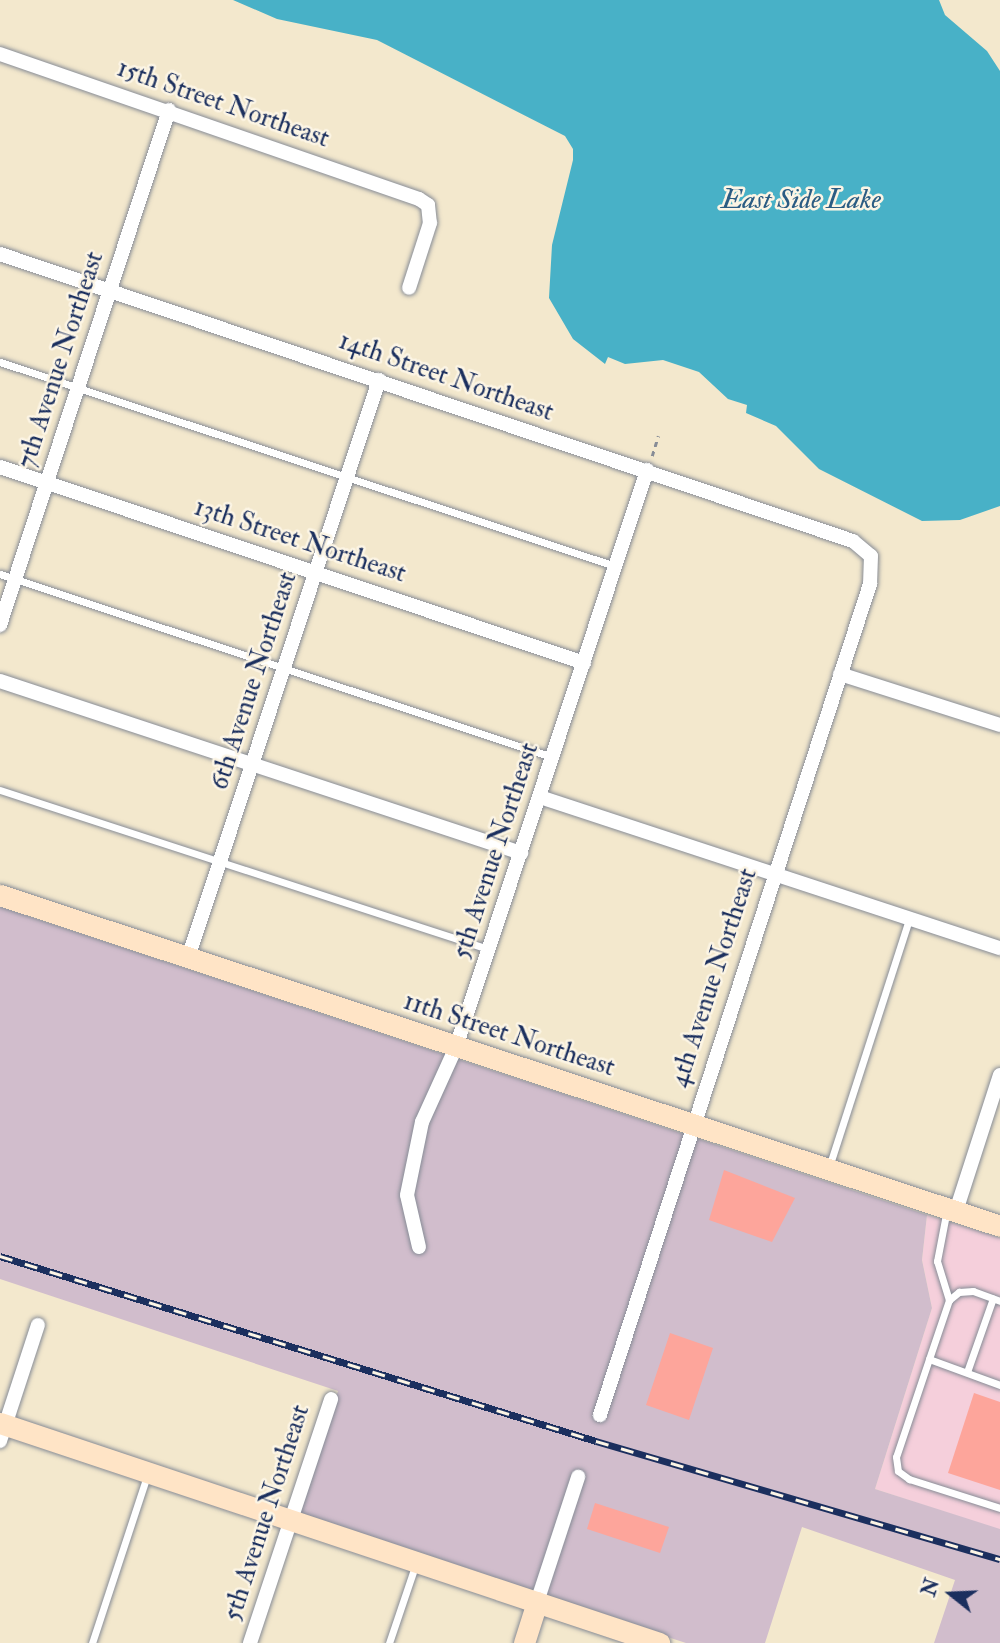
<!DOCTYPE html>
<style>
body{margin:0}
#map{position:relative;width:1000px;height:1643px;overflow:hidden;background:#f3e8cd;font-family:"IM FELL Double Pica",serif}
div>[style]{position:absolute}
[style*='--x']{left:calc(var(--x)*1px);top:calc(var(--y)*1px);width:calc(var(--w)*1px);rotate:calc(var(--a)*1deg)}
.built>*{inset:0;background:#f5cfdb}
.industrial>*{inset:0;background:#d1bdcc}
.water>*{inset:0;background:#48b1c7}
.building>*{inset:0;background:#fda59b}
.path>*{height:2.5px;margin-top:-1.25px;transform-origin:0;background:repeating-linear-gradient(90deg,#878c96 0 5px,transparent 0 10px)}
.roads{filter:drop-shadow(0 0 2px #878c96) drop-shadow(0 0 2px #878c96)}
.lane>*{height:7px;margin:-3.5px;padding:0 3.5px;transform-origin:3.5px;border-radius:3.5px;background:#fff}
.street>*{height:14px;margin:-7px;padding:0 7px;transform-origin:7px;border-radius:7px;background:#fff}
.secondary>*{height:21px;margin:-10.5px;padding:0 10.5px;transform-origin:10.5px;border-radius:10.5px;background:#ffe4c6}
.rail>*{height:7px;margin-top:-3.5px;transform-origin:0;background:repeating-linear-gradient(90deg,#fcf5e5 0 13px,#1b2f5e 0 26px);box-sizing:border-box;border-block:2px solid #1b2f5e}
span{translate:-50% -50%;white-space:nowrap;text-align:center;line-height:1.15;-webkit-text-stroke:5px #fcf5e5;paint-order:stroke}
.street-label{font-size:26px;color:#1b2f5e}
.water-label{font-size:28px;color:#2b5c83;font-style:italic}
.north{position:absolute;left:916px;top:1559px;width:70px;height:70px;-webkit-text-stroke:5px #fcf5e5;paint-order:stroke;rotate:288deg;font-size:19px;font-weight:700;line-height:28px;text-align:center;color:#1b2f5e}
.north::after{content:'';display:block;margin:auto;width:24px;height:32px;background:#1b2f5e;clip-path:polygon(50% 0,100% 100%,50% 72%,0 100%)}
</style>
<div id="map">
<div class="built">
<i style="clip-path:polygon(927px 1215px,1000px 1238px,1000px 1530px,875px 1489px,932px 1308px,922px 1260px)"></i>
</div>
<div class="industrial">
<i style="clip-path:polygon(0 907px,927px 1215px,922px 1260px,932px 1308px,875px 1489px,1000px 1529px,1000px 1643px,934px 1643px,955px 1580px,802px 1527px,765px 1643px,686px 1643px,297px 1516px,338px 1391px,0 1279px)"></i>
</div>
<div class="water">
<i style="clip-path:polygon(233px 0,939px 0,945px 15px,987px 51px,1000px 71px,1000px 506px,960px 520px,922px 521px,819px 469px,776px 426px,746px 413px,747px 405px,728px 399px,699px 372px,663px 360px,625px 364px,608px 357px,605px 364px,573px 339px,549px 298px,552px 245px,573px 160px,573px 149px,565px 136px,377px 40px,277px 19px)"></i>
</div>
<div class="building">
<i style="clip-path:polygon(724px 1170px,795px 1198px,772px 1242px,709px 1220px)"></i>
<i style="clip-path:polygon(670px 1333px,713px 1348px,689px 1420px,646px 1405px)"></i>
<i style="clip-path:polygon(974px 1393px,1000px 1402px,1000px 1490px,948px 1473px)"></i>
<i style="clip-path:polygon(595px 1503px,669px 1527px,660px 1553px,587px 1529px)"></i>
</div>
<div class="path">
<i style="--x:652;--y:456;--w:21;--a:-73"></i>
</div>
<div class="roads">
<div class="lane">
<i style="--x:0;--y:362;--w:648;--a:18.35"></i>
<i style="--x:0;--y:574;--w:582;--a:18.34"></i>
<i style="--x:0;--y:790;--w:513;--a:18.05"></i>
<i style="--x:829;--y:1167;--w:261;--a:-72.1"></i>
<i style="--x:947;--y:1209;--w:53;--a:100.9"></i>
<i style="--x:937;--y:1261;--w:41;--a:72.9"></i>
<i style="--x:949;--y:1300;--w:62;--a:108.7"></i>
<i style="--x:929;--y:1359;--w:76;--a:20.1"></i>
<i style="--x:949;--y:1300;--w:13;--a:-39"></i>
<i style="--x:959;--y:1292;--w:14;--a:-4"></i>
<i style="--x:973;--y:1291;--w:29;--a:20"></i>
<i style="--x:929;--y:1359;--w:103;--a:108.6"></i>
<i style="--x:896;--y:1457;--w:14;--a:82"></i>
<i style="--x:898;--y:1471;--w:14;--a:36"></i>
<i style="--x:909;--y:1479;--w:96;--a:17.7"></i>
<i style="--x:967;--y:1372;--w:78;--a:-70.6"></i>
<i style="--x:92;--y:1643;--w:176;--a:-71.8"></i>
<i style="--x:389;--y:1643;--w:81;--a:-71.3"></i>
</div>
<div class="street">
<i style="--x:0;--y:54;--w:443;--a:19.1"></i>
<i style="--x:419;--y:199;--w:11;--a:34"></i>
<i style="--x:428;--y:205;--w:18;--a:84"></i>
<i style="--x:430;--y:223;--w:68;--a:107.9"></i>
<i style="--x:0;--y:254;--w:900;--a:18.6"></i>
<i style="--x:853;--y:541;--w:23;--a:40"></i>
<i style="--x:871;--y:556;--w:28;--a:92"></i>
<i style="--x:870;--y:584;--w:874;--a:108"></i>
<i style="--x:0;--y:467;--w:616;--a:18.55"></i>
<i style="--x:0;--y:625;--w:542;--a:-71.83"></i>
<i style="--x:840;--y:674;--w:168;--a:17.7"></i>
<i style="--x:0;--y:681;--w:549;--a:18.27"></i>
<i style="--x:540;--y:797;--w:484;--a:18.2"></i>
<i style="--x:188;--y:958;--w:609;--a:-71.71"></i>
<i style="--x:956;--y:1211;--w:143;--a:-72.1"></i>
<i style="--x:419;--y:1247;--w:53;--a:-103"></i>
<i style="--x:407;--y:1195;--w:75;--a:-78.4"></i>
<i style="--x:422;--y:1122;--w:82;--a:-65.6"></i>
<i style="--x:456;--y:1047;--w:608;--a:-71.68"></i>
<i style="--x:0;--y:1441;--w:122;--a:-71.9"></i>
<i style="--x:537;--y:1602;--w:132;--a:-71.8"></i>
<i style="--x:250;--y:1643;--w:257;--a:-71.6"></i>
</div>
<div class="secondary">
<i style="--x:0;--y:895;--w:1053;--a:18.31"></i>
<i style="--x:0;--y:1423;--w:695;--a:18.46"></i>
<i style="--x:524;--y:1643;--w:43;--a:-72.4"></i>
</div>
</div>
<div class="rail">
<i style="--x:0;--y:1256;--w:624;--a:17.24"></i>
<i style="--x:596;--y:1441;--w:421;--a:16.3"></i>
</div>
<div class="street-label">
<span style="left:223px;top:104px;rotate:19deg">15th Street Northeast</span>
<span style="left:61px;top:360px;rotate:-72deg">7th Avenue Northeast</span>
<span style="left:446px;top:377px;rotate:19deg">14th Street Northeast</span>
<span style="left:300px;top:541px;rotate:18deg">13th Street Northeast</span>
<span style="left:254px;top:681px;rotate:-72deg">6th Avenue Northeast</span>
<span style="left:496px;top:851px;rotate:-72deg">5th Avenue Northeast</span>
<span style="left:714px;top:978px;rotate:-72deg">4th Avenue Northeast</span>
<span style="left:509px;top:1035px;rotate:18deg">11th Street Northeast</span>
<span style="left:267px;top:1513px;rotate:-72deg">5th Avenue Northeast</span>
</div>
<div class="water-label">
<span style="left:801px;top:200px">East Side Lake</span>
</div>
<div class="north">N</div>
</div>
